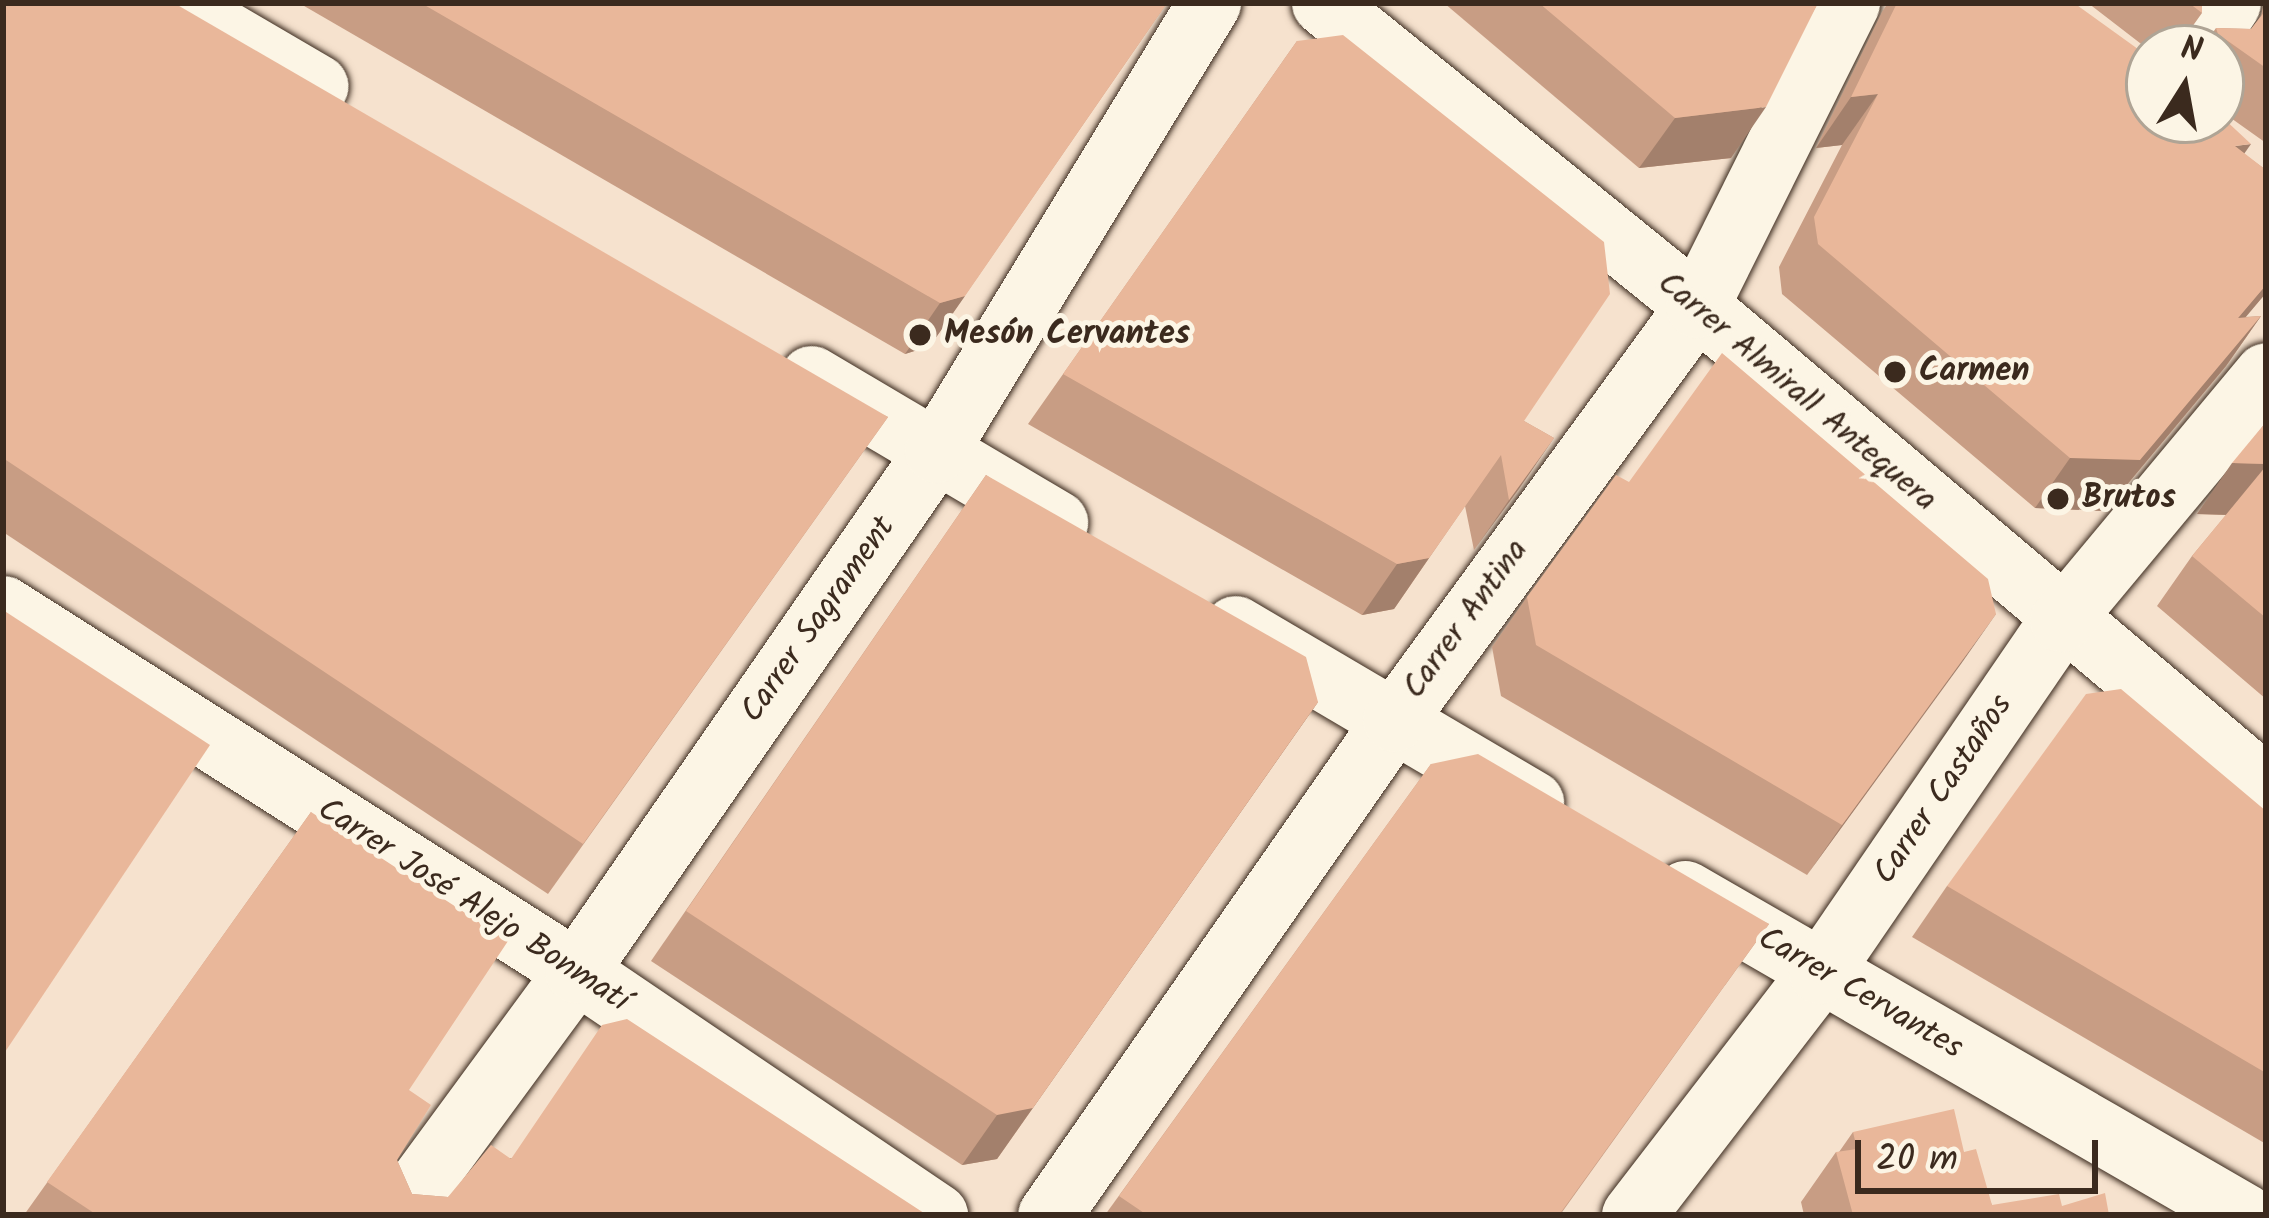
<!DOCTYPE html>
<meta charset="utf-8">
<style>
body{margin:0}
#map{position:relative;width:2269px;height:1218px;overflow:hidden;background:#f6e2ce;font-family:Kalam,sans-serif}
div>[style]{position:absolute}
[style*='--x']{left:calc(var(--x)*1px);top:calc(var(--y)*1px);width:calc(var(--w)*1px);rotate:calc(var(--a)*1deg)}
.roads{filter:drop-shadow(0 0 3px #3b2a1e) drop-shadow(0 0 3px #3b2a1e)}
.street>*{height:63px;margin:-31.5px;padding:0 31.5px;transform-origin:31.5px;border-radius:31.5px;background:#fcf5e5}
.wall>*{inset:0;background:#c89d84}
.shaded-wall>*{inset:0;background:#a3806c}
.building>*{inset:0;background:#e9b79a}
.dots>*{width:33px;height:33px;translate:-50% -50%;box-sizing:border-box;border:6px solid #fcf5e5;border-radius:50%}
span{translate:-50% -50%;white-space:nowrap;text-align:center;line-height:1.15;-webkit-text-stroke:10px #fcf5e5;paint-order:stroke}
.poi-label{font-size:33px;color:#3b2a1e;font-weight:700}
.left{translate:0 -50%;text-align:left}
.street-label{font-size:33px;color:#3b2a1e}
.frame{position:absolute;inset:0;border:6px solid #3b2a1e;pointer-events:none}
.north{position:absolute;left:2125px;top:24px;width:120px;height:120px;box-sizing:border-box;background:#fcf5e5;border:3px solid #afa495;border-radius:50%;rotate:11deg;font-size:33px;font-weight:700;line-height:48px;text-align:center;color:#3b2a1e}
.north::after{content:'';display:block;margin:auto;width:42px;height:54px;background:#3b2a1e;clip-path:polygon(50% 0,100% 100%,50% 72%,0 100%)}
.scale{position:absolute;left:1855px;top:1140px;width:243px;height:54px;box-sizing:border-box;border:6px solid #3b2a1e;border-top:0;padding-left:15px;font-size:36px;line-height:42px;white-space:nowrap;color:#3b2a1e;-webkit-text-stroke:9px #fcf5e5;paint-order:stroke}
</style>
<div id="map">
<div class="roads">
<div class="street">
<i style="--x:175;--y:3;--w:164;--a:30.3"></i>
<i style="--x:1323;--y:3;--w:481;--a:39"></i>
<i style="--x:1697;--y:306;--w:745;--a:40.21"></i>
<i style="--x:2199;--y:48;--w:54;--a:-56.3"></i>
<i style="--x:811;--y:377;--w:285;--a:30.6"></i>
<i style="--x:3;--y:607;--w:679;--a:32.43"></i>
<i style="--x:576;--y:971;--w:435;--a:34.1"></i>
<i style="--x:1235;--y:627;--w:345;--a:30.5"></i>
<i style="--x:1685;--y:892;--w:646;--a:30.02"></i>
<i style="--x:397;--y:1215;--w:303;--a:-53.7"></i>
<i style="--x:576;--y:971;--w:632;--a:-55.3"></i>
<i style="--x:936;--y:451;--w:525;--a:-58.64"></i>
<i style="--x:1049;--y:1215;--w:603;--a:-55.12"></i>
<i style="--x:1394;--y:720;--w:513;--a:-53.8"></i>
<i style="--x:1697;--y:306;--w:339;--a:-63.5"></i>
<i style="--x:1633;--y:1215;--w:307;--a:-52.4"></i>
<i style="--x:1820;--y:972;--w:427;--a:-55.6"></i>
<i style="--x:2061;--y:620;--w:320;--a:-50.2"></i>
</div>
</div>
<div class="wall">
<i style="clip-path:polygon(3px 3px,888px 417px,548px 894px,3px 532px)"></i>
<i style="clip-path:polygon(299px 3px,1167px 3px,930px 346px,905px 354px)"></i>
<i style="clip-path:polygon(1444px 3px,1818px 3px,1731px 158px,1639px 168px)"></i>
<i style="clip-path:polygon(1888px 3px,2074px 3px,2244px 154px,2266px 170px,2266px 293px,2245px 317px,2261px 316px,2226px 366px,2105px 511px,2035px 508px,1782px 294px,1779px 267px,1842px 145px,1816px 148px,1882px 12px)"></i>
<i style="clip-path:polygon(2088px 3px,2202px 3px,2202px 13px,2177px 48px,2149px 48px,2149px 50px)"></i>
<i style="clip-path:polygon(2264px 3px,2266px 3px,2266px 143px,2221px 111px,2221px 48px,2202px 48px,2216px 28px,2251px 29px,2261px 16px)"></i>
<i style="clip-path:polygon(1297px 41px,1524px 421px,1554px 438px,1474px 550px,1465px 506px,1394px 609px,1362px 615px,1028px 424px)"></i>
<i style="clip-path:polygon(2266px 422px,2266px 699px,2157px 606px,2192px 556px,2226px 515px,2197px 514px)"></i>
<i style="clip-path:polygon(986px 475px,1318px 702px,997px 1159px,962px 1165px,651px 961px)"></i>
<i style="clip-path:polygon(1629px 482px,1996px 614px,1807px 875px,1501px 696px,1492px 647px,1527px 597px)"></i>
<i style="clip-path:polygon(1431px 764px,1769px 924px,1560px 1215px,1105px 1215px)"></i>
<i style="clip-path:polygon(2266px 811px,2266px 1144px,1912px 937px,1947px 886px)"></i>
<i style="clip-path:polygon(311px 812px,409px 1090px,397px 1160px,412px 1194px,448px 1197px,510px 1158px,927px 1215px,24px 1215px)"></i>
<i style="clip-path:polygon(1853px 1132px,1964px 1152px,1992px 1205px,2062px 1206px,2109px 1215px,1804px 1215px,1801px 1202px,1836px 1152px,1839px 1152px)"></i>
</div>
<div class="shaded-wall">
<i style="clip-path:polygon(1878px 94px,1842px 145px,1816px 148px,1851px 97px)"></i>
<i style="clip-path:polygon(1766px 107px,1731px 158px,1639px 168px,1675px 118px)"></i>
<i style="clip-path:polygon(2251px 144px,2216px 194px,2235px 146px)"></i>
<i style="clip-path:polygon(2266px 285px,2266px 293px,2203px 368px,2238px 318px)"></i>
<i style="clip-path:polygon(965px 296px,930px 346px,905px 354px,940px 303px)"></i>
<i style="clip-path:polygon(2261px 316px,2226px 366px,2105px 511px,2035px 508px,2070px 458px)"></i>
<i style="clip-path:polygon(1554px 438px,1519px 489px,1474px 550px,1509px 500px)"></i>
<i style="clip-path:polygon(2232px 463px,2266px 464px,2266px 466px,2232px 515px,2197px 514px)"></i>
<i style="clip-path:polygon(1429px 558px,1394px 609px,1362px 615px,1397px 564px)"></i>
<i style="clip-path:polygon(1996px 614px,1961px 664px,1807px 875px,1842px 825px)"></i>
<i style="clip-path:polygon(1318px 702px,997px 1159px,962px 1165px,997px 1115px)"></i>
</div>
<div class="building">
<i style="clip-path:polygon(3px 3px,174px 3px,888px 417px,583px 844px,3px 458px)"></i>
<i style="clip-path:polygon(421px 3px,1167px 3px,965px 296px,940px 303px)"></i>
<i style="clip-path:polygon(1539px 3px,1818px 3px,1766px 107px,1675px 118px)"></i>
<i style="clip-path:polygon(1897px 3px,2074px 3px,2149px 57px,2149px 120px,2221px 120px,2221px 116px,2251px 144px,2235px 146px,2266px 170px,2266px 285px,2238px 318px,2261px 316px,2140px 460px,2070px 458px,1818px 244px,1814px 217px,1878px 94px,1851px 97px)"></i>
<i style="clip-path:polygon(2189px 3px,2202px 3px,2202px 13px)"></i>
<i style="clip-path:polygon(2266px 10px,2266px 68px,2218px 34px,2216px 28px,2251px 29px)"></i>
<i style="clip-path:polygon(1343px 35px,1604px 242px,1610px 294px,1524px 421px,1554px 438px,1509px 500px,1501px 455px,1429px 558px,1397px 564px,1063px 374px,1297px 41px)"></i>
<i style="clip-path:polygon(1722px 353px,1988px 579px,1996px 614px,1842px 825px,1536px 645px,1527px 597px,1616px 475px,1629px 482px)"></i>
<i style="clip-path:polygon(2266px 422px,2266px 464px,2232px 463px)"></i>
<i style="clip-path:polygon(2266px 466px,2266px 618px,2192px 556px)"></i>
<i style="clip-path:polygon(986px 475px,1306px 657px,1318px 702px,1033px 1108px,997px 1115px,686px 911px)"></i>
<i style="clip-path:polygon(3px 610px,210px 745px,3px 1055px)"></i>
<i style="clip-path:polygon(2121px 689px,2266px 811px,2266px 1073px,1947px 886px,2086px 694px)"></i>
<i style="clip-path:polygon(1478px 754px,1769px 924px,1559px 1215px,1147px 1215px,1119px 1196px,1431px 764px)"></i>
<i style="clip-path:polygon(311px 812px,508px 941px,409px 1090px,431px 1105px,397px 1160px,412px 1194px,448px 1197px,491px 1145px,511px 1159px,602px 1025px,627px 1019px,927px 1215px,97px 1215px,47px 1182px)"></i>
<i style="clip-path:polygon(1954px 1109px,1964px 1152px,1976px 1149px,1992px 1205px,2059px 1194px,2062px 1206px,2105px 1193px,2109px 1215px,1853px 1215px,1836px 1152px,1857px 1149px,1853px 1132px)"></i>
</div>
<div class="dots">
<i style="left:920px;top:335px;background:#3b2a1e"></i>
<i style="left:1895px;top:372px;background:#3b2a1e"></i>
<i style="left:2058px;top:499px;background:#3b2a1e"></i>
</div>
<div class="poi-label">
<span class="left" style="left:944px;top:335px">Mesón Cervantes</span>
<span class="left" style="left:1919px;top:372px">Carmen</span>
<span class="left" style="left:2082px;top:499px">Brutos</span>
</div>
<div class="street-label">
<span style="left:1796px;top:393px;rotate:40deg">Carrer Almirall Antequera</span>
<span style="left:819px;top:620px;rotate:-55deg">Carrer Sagrament</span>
<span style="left:1467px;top:620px;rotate:-54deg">Carrer Antina</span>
<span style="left:1944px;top:790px;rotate:-56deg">Carrer Castaños</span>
<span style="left:473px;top:906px;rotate:33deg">Carrer José Alejo Bonmatí</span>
<span style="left:1860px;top:994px;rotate:30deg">Carrer Cervantes</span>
</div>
<div class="frame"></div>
<div class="north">N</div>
<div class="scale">20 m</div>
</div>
